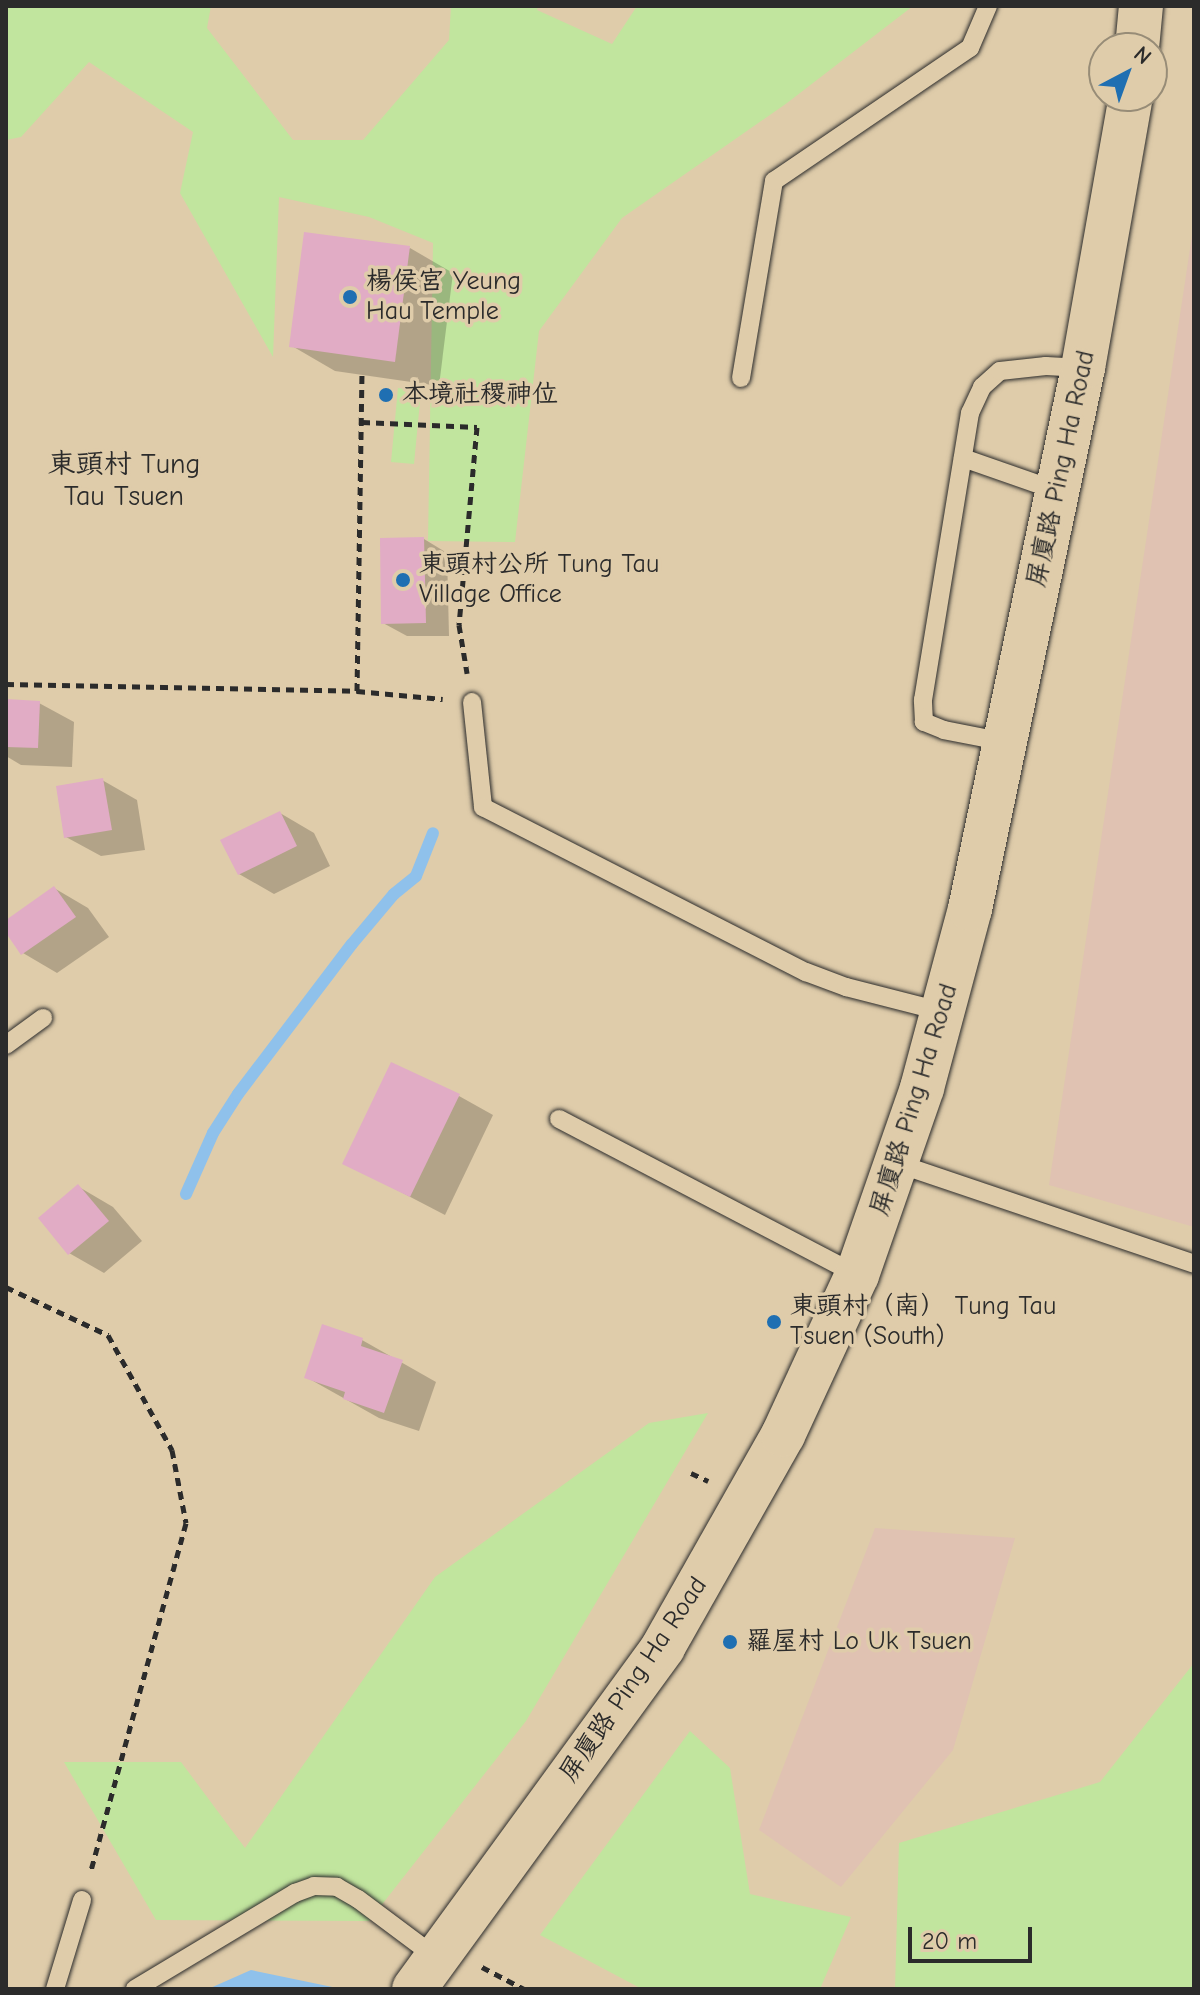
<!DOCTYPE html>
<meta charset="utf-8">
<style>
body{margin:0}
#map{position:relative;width:1200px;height:1995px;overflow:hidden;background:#dfccaa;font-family:"Comic Neue","LXGW WenKai TC",sans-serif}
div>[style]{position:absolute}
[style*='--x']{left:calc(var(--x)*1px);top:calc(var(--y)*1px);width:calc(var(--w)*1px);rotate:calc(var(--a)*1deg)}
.built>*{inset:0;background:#e0c2b2}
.green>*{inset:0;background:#c1e59e}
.water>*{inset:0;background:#8fc1eb}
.shadow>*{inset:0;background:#0003}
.stream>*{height:12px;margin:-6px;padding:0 6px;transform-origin:6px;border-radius:6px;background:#8fc1eb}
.building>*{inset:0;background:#e1acc5}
.path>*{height:5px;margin-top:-2.5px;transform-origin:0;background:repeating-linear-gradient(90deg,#2b2b2b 0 8px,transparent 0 14px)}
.roads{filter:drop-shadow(0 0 2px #2b2b2b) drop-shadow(0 0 2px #2b2b2b)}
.lane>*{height:18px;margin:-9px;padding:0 9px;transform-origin:9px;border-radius:9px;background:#dfccaa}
.secondary>*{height:44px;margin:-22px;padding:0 22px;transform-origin:22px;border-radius:22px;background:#dfccaa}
.dots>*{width:22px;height:22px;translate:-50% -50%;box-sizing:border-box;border:4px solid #dfccaa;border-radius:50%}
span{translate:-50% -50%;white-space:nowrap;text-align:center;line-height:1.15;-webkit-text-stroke:7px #dfccaa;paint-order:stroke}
.poi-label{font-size:26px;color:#2b2b2b}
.left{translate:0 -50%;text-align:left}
.street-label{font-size:26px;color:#2b2b2b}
.neighbourhood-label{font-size:28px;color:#2b2b2b}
.frame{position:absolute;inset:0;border:8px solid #2b2b2b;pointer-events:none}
.north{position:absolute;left:1088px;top:32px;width:80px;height:80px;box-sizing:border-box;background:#dfccaa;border:2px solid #978c77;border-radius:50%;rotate:41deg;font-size:22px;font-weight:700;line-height:32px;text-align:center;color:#2b2b2b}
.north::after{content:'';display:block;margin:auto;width:28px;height:36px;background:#1f6fb2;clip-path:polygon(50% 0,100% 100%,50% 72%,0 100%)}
.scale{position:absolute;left:908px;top:1927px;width:124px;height:36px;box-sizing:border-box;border:4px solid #2b2b2b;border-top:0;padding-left:10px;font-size:24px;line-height:28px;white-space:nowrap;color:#2b2b2b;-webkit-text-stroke:6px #dfccaa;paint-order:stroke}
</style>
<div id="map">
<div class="built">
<i style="clip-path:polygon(1194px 222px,1194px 1227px,1049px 1185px)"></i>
<i style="clip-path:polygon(875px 1528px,1015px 1538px,953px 1750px,841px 1887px,759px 1830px)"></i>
</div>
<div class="green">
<i style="clip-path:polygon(6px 6px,211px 6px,207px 28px,293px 140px,363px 140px,449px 40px,451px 6px,538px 6px,537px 10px,612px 44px,637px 6px,913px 6px,787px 103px,622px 218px,539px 331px,515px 542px,428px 541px,433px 243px,369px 217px,279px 197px,273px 357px,180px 193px,193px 132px,89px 62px,21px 137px,6px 140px)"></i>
<i style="clip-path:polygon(398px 388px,421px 391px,414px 464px,391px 462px)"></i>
<i style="clip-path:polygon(708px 1413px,526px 1721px,369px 1921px,156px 1920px,64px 1762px,181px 1762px,245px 1848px,435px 1577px,649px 1423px)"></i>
<i style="clip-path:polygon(1194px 1663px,1194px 1989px,895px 1989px,899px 1843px,1100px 1782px)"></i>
<i style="clip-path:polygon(690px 1731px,730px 1768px,750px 1894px,851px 1917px,820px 1989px,642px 1989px,540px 1935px)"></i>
</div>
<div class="water">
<i style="clip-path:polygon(251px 1970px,342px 1989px,208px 1989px)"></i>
</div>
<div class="shadow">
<i style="clip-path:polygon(410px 248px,453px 273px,439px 386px,335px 371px,292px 346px)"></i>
<i style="clip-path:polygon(424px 539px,447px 553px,449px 636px,407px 636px,383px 623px)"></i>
<i style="clip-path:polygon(6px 701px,39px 703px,74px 722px,72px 767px,21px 765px,6px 756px)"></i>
<i style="clip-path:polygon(102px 780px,137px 800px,145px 850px,101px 856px,66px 837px)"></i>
<i style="clip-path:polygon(280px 813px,314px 833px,330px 866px,274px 894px,239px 874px)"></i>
<i style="clip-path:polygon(54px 888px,88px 908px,109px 937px,57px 973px,23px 953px,6px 929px,6px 922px)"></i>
<i style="clip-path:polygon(459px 1096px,493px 1115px,445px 1215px,345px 1163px)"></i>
<i style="clip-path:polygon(79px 1187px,113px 1207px,142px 1241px,104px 1273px,69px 1253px)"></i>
<i style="clip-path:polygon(362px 1340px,436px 1382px,419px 1431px,379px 1418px,306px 1377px)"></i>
</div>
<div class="stream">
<i style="--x:186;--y:1194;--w:67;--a:-66.1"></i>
<i style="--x:213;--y:1133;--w:46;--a:-57.3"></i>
<i style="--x:238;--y:1094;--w:188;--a:-52.8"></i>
<i style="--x:352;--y:944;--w:65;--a:-50"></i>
<i style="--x:394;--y:894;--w:28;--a:-39"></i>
<i style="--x:416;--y:876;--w:46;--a:-68.4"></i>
</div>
<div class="building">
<i style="clip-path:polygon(304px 232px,410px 246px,395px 362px,289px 347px)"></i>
<i style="clip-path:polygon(424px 537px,426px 623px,381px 624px,380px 538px)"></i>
<i style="clip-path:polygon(6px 699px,40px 701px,38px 748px,6px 747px)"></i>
<i style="clip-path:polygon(103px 778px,112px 830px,64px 838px,56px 786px)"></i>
<i style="clip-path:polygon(280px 811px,297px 846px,238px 875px,220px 840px)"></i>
<i style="clip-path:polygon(54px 886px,76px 917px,21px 955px,6px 933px,6px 920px)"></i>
<i style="clip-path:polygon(391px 1062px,460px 1094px,410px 1197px,342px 1164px)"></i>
<i style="clip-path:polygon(78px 1184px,109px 1221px,68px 1255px,38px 1218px)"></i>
<i style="clip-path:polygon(322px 1324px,363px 1338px,361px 1346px,403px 1360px,384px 1413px,343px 1399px,345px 1392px,304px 1378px)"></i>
</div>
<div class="path">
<i style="--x:362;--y:422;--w:115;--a:2.5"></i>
<i style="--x:477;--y:427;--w:199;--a:95.2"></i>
<i style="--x:459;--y:625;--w:49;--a:80.5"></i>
<i style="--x:6;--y:684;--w:351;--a:1.1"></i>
<i style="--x:357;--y:691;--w:86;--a:5.3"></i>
<i style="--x:357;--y:691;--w:318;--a:-89.1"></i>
<i style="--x:6;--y:1287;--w:113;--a:25.2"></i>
<i style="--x:108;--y:1335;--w:132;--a:60.9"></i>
<i style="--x:172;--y:1450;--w:74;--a:79.1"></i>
<i style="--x:186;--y:1523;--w:363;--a:105.3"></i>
<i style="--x:691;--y:1473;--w:19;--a:25"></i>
<i style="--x:482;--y:1967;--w:47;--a:27.6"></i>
</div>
<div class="roads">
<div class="lane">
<i style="--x:741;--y:378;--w:200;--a:-80.5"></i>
<i style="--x:774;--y:181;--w:237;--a:-34.2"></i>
<i style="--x:970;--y:48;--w:46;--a:-66.8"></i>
<i style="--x:963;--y:458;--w:101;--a:19.2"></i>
<i style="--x:472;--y:702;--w:106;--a:84"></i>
<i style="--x:483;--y:807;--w:363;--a:27.1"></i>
<i style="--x:806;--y:972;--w:43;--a:20.6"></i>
<i style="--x:846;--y:987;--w:101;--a:14.3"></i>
<i style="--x:1005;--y:742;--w:62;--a:-168.9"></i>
<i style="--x:944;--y:730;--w:22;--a:-158"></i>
<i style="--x:924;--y:722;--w:22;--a:-93"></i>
<i style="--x:923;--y:700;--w:291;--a:-80.7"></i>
<i style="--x:970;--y:413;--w:29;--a:-65"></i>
<i style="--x:982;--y:387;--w:24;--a:-42"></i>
<i style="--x:1000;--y:371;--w:46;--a:-6.2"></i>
<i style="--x:1046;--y:366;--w:37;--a:3"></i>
<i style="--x:6;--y:1045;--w:46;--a:-36.1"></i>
<i style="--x:559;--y:1119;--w:336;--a:27.6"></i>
<i style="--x:899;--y:1164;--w:311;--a:18.7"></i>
<i style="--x:55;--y:1989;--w:93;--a:-73.1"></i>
<i style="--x:135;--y:1989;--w:187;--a:-31"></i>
<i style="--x:295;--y:1893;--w:20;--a:-20"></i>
<i style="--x:314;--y:1886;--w:23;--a:2"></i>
<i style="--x:337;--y:1887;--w:24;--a:30"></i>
<i style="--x:358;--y:1899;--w:99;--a:36.8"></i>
</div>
<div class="secondary">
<i style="--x:1137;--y:48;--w:42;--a:-84.6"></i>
<i style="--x:414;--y:1989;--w:423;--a:-53.9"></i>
<i style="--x:663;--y:1647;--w:244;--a:-60.5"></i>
<i style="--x:783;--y:1435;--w:176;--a:-65.2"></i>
<i style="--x:857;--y:1275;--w:198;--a:-70.8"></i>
<i style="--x:922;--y:1088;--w:185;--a:-75"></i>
<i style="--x:970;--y:909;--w:553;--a:-78.2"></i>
<i style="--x:1083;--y:368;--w:276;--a:-80"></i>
</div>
</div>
<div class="dots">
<i style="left:350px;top:297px;background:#1f6fb2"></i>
<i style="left:386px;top:395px;background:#1f6fb2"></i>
<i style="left:403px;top:580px;background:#1f6fb2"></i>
<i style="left:774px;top:1322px;background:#1f6fb2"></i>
<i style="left:730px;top:1642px;background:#1f6fb2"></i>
</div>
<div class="poi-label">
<span class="left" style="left:366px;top:297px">楊侯宮 Yeung<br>Hau Temple</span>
<span class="left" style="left:402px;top:395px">本境社稷神位</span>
<span class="left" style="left:419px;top:580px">東頭村公所 Tung Tau<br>Village Office</span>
<span class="left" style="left:790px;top:1322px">東頭村（南） Tung Tau<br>Tsuen (South)</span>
<span class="left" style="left:746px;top:1642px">羅屋村 Lo Uk Tsuen</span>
</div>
<div class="street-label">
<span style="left:1062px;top:469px;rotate:-78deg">屏廈路 Ping Ha Road</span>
<span style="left:915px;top:1100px;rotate:-73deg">屏廈路 Ping Ha Road</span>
<span style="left:634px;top:1680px;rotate:-56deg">屏廈路 Ping Ha Road</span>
</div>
<div class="neighbourhood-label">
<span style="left:124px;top:480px">東頭村 Tung<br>Tau Tsuen</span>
</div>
<div class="frame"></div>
<div class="north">N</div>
<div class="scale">20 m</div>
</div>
